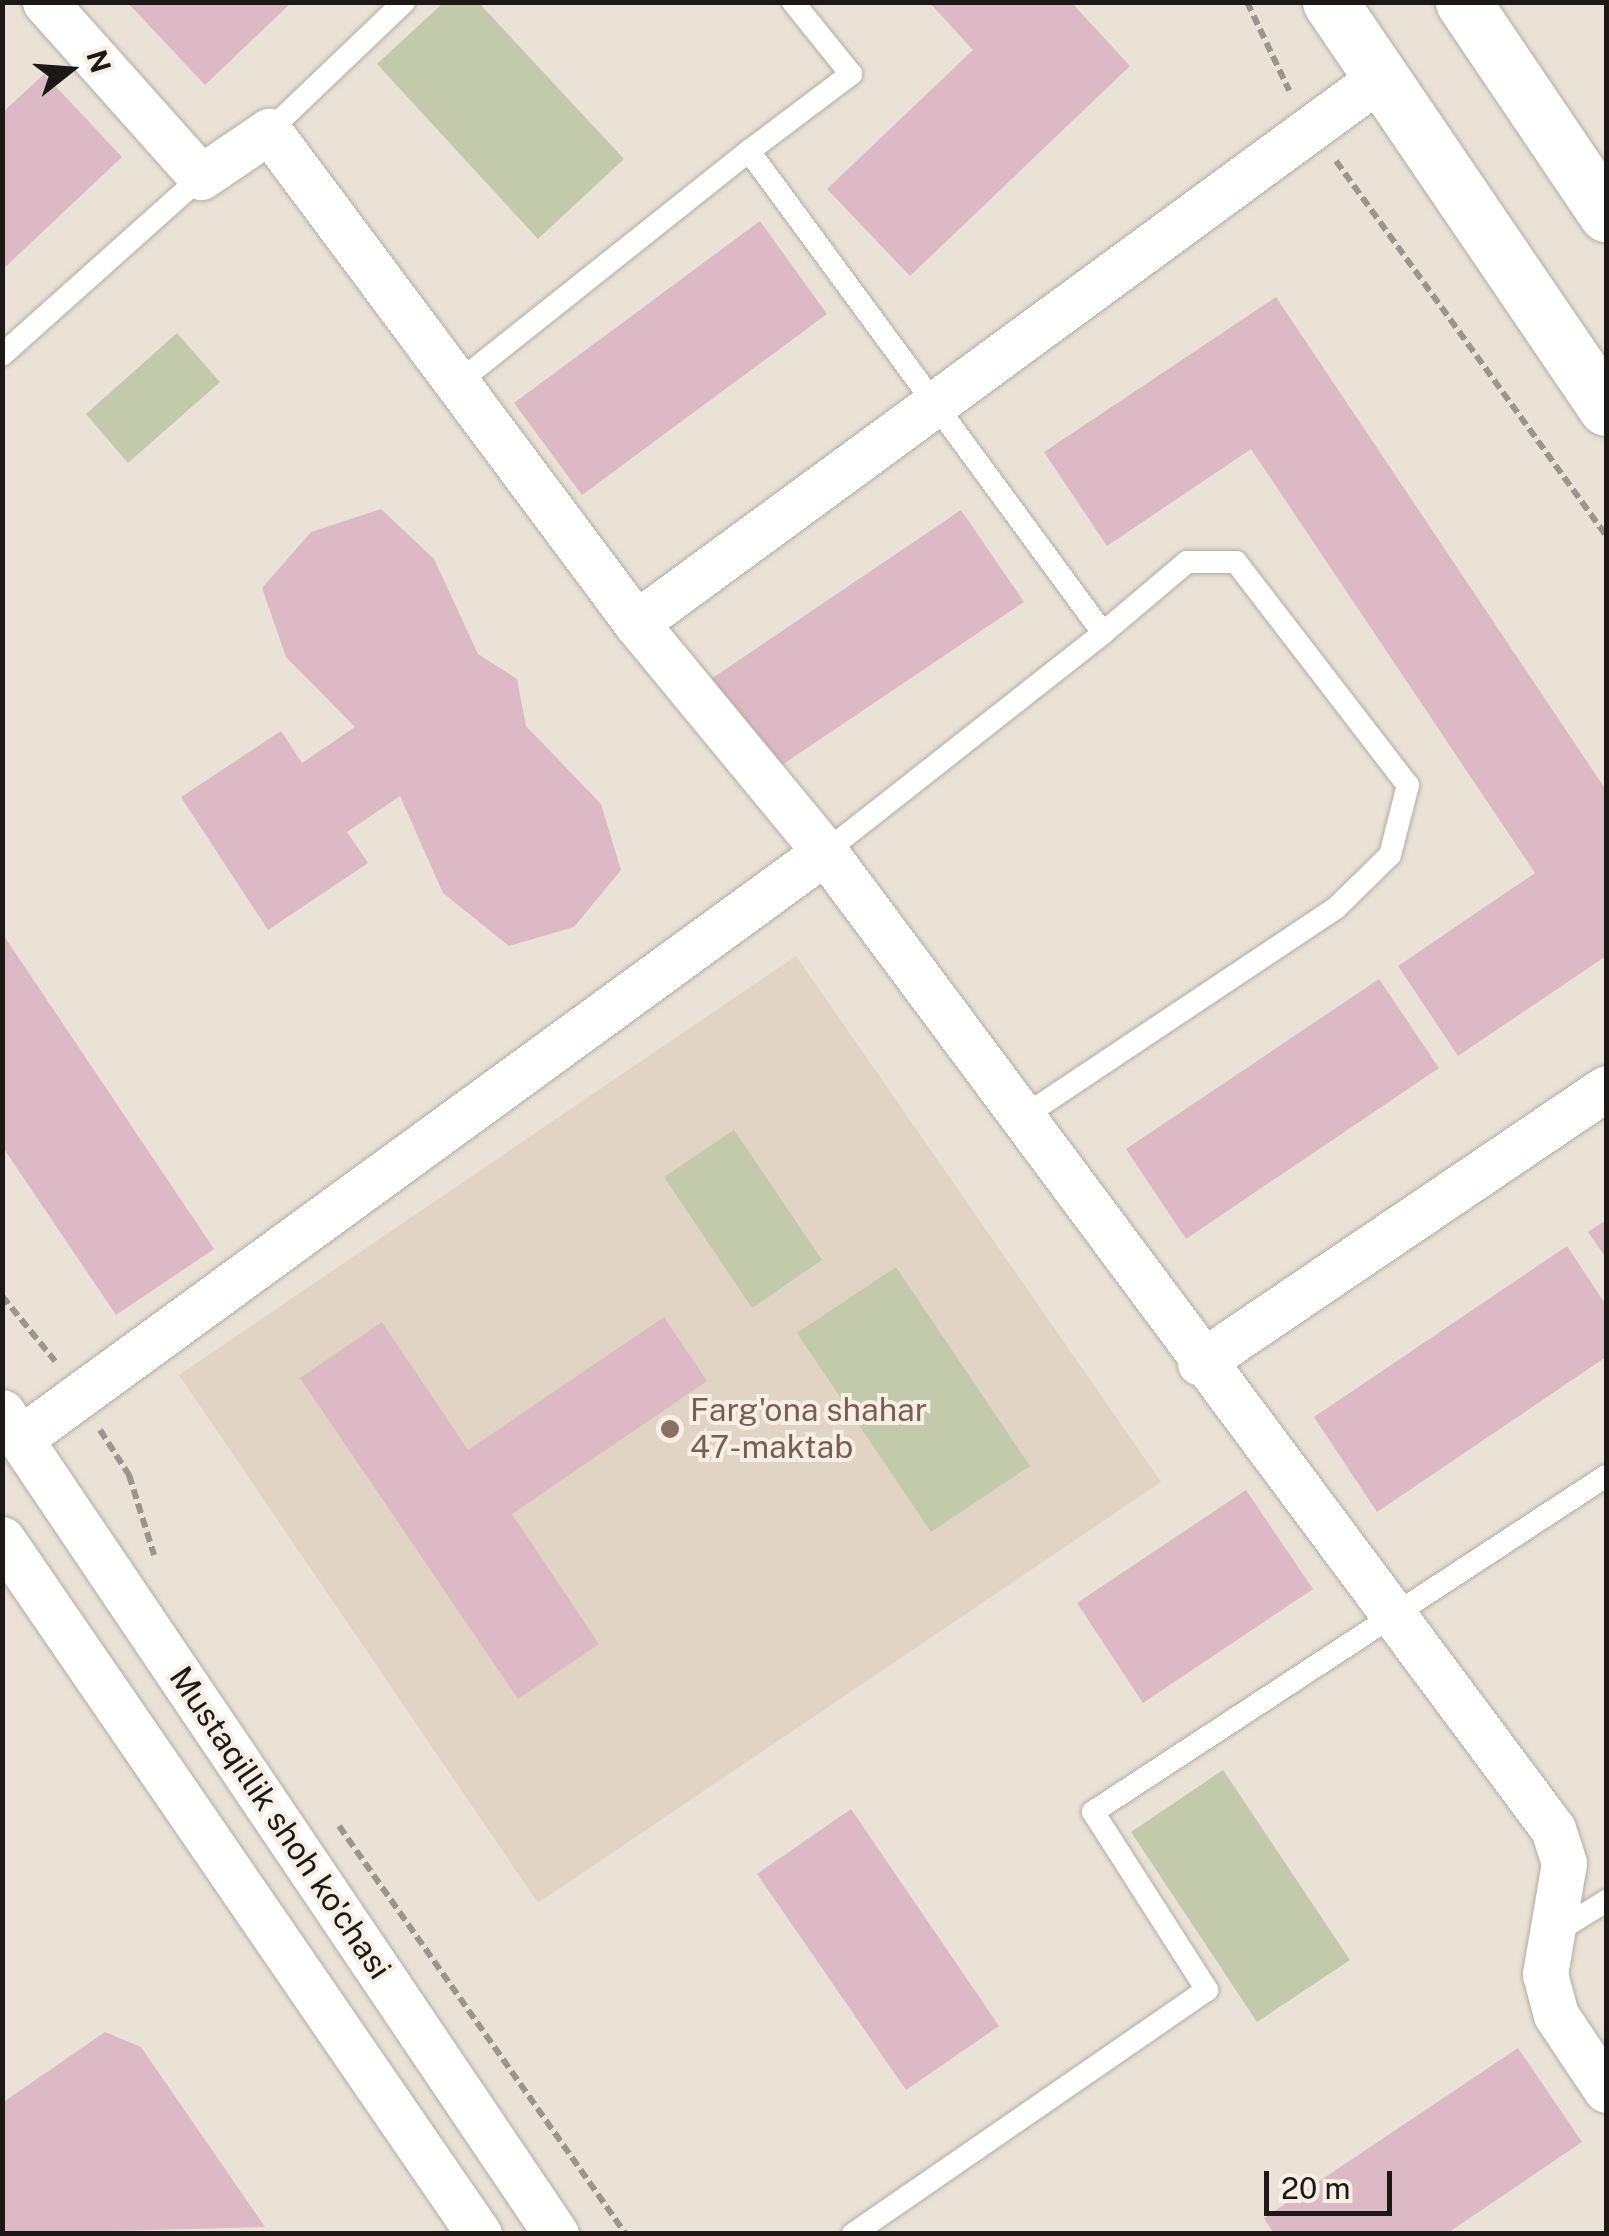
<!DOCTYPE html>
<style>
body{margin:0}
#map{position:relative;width:1609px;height:2236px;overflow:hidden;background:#eae2d7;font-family:"Public Sans",sans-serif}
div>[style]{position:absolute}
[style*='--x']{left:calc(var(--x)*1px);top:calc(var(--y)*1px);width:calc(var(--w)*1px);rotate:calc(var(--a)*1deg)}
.built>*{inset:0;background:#e2d4c4}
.green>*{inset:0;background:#c3c9ab}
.building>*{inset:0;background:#ddb9c6}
.path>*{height:6px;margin-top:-3px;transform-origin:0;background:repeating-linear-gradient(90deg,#9b958d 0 10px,transparent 0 15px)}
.roads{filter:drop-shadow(0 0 2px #b4aca2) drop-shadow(0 0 2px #b4aca2)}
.service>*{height:22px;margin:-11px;padding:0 11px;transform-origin:11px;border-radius:11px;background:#fff}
.minor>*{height:45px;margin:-22.5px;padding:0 22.5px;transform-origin:22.5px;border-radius:22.5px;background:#fff}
.tertiary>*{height:55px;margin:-27.5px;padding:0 27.5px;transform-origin:27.5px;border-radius:27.5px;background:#fff}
.dots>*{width:28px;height:28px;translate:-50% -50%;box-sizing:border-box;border:5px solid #f8efe4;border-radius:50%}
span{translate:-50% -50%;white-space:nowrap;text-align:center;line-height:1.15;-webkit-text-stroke:8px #f8efe4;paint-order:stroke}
.education-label{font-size:32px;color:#785e54}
.left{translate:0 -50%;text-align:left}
.street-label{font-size:32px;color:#1b1815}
.frame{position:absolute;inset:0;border:5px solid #1b1815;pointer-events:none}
.north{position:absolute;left:20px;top:20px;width:100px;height:100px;-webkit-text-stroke:8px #f8efe4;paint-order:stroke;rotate:73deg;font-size:28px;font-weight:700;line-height:40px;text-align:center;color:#1b1815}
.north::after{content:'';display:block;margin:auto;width:35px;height:45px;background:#1b1815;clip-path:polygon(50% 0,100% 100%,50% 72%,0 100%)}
.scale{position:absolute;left:1264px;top:2171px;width:128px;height:45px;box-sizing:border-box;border:5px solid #1b1815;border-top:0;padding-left:12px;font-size:30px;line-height:35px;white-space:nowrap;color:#1b1815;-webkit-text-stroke:8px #f8efe4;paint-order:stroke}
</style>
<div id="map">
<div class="built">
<i style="clip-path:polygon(796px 956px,1161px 1482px,538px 1903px,179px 1375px)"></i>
</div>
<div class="green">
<i style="clip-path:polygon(443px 3px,479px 3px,624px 159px,538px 239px,377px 64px)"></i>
<i style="clip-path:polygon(177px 333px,220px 382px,128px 463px,86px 414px)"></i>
<i style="clip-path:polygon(734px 1130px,822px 1260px,752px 1308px,664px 1177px)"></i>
<i style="clip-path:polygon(896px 1267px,1030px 1466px,931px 1532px,797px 1333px)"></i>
<i style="clip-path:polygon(1223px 1770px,1350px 1960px,1257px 2022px,1131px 1832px)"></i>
</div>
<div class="building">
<i style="clip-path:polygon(127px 2px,292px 2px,205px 85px)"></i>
<i style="clip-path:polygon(929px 2px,1071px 2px,1130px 66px,910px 276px,827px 189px,973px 50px)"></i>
<i style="clip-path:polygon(44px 74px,122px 157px,2px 270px,2px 113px)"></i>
<i style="clip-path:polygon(760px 221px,827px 314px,582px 495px,514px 403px)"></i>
<i style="clip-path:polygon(1276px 297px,1606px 790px,1606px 956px,1458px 1056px,1398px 966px,1535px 873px,1251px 449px,1107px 546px,1044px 452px)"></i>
<i style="clip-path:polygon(381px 509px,434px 559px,478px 654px,517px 679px,526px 726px,601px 804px,621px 870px,574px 927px,509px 946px,443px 893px,400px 796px,347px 832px,368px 863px,268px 930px,181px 797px,281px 731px,302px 763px,355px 727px,286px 657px,262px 588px,311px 532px)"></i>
<i style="clip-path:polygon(961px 510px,1024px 602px,770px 773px,708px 681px)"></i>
<i style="clip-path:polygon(2px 933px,214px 1249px,116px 1315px,2px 1146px)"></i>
<i style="clip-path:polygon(1379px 979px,1439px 1068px,1186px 1239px,1126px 1149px)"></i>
<i style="clip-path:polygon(1606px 1220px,1606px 1258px,1588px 1232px)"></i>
<i style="clip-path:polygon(1567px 1246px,1606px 1305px,1606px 1357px,1377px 1512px,1314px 1417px)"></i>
<i style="clip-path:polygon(664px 1317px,707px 1381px,512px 1514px,599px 1644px,518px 1699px,300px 1378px,382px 1322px,468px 1450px)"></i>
<i style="clip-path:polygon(1246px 1490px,1313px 1589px,1143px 1703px,1077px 1603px)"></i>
<i style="clip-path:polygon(851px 1809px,999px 2026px,906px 2090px,757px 1874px)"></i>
<i style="clip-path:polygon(105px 2032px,141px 2047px,265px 2227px,2px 2234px,2px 2103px)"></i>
<i style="clip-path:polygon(1518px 2048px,1582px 2142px,1446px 2234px,1274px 2234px,1264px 2218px)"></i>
</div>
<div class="path">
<i style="--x:1247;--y:2;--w:98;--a:64.5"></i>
<i style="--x:1336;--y:161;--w:462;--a:54.2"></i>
<i style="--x:2;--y:1296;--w:84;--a:50.8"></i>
<i style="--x:100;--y:1430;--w:54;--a:57.2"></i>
<i style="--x:129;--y:1475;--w:84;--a:72.6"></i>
<i style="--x:339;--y:1826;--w:499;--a:54.9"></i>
</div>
<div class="roads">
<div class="service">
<i style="--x:269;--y:131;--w:187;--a:-43.7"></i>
<i style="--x:749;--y:151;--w:128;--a:-37"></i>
<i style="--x:851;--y:74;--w:92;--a:-128.9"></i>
<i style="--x:2;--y:355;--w:267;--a:-41.8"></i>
<i style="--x:461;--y:380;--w:368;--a:-38.5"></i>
<i style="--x:749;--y:151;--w:598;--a:53.7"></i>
<i style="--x:1103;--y:633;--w:110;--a:-40.2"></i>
<i style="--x:1187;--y:562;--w:49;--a:0"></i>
<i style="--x:1236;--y:562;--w:282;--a:52.4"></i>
<i style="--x:1408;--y:785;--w:72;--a:104.4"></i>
<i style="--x:1390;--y:855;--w:76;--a:135.5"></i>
<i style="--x:1336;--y:908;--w:382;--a:146.3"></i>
<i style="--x:825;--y:852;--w:354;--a:-38.2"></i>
<i style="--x:1554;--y:1933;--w:61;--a:-31.6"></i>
<i style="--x:853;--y:2234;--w:430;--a:-34.6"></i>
<i style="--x:1207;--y:1990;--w:211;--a:-122.6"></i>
<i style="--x:1093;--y:1812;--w:613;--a:-33.22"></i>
</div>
<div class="minor">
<i style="--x:45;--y:2;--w:234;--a:48.3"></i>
<i style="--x:201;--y:177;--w:82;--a:-34.1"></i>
<i style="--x:269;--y:131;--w:614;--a:53.28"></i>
<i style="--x:636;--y:623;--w:297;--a:50.5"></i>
<i style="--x:636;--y:623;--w:924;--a:-36.24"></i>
<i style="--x:1200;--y:1363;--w:490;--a:-34.1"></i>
<i style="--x:2;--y:1412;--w:991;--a:56.02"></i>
<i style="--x:21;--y:1438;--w:995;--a:-36.09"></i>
<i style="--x:825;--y:852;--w:1218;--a:53.31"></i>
<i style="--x:1553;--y:1829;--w:36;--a:72"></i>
<i style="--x:1564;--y:1863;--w:113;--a:99.7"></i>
<i style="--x:1545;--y:1974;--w:42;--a:75"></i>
<i style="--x:1556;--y:2015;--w:90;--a:56.3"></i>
<i style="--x:2;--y:1539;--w:843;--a:55.54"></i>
</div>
<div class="tertiary">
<i style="--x:1330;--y:2;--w:491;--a:55.8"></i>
<i style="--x:1463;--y:2;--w:256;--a:56"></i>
</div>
</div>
<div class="dots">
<i style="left:670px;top:1429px;background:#8d6e63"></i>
</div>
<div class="education-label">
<span class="left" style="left:690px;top:1429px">Farg'ona shahar<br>47-maktab</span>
</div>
<div class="street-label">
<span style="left:280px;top:1823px;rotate:56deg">Mustaqillik shoh ko'chasi</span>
</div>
<div class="frame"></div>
<div class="north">N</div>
<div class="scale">20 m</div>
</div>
